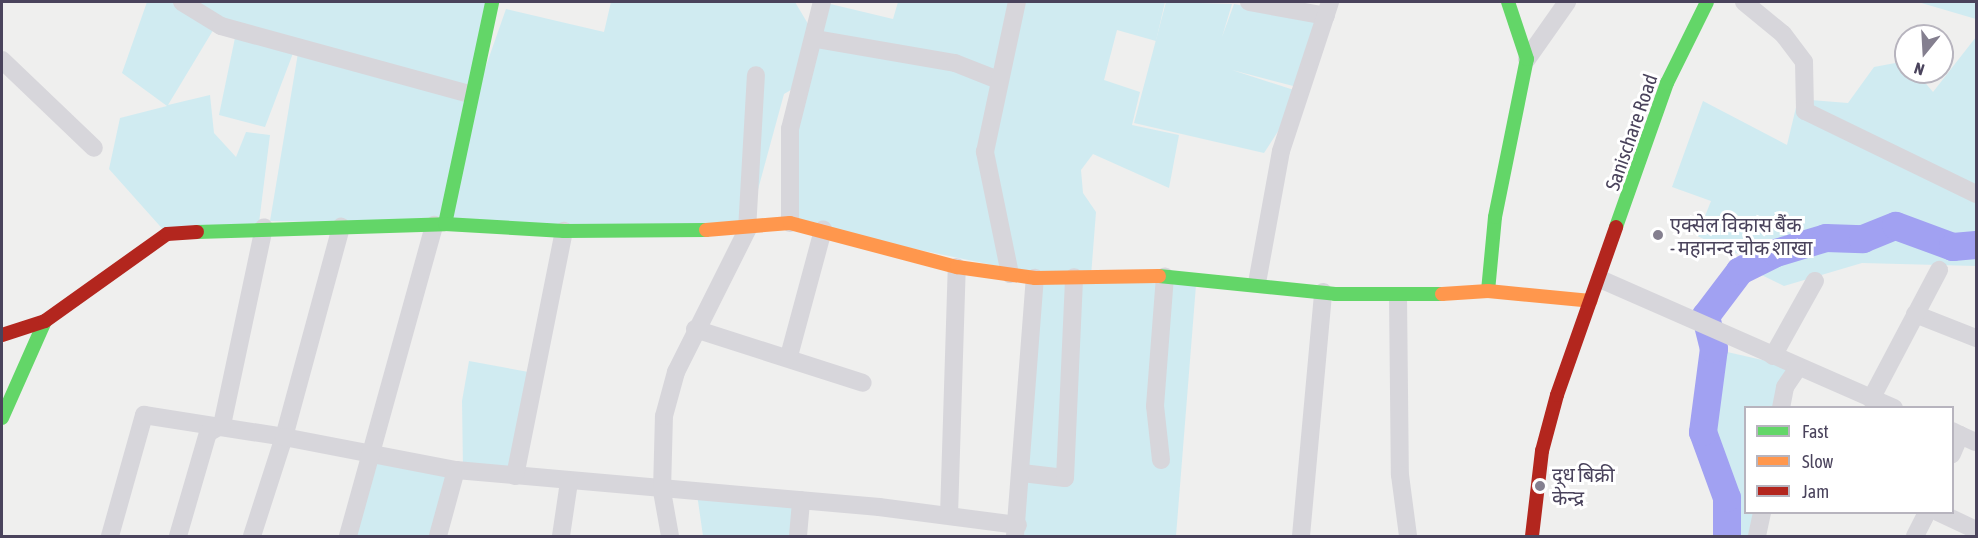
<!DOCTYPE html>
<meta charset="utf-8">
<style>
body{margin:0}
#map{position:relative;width:1978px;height:538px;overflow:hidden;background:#efefee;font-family:"Asap Condensed","Noto Sans Devanagari",sans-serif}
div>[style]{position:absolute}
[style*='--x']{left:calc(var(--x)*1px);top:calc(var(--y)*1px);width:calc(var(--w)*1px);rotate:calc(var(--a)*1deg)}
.green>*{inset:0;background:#d0ebf1}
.river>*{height:28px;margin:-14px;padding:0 14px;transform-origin:14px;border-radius:14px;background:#a1a1f2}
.street>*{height:18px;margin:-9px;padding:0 9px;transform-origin:9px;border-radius:9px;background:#d7d6db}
.fast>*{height:14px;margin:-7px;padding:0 7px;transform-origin:7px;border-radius:7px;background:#63d668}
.slow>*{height:14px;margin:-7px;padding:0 7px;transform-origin:7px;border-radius:7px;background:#ff974d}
.jam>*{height:14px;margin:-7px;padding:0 7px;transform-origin:7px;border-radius:7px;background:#b3261e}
.dots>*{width:16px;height:16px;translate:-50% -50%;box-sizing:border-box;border:3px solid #fff;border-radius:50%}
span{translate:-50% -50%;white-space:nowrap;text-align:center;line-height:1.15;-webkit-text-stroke:6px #fff;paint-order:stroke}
.street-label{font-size:20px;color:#4a435c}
.poi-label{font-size:20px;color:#4a435c}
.left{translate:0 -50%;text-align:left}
.frame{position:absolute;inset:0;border:3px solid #4a435c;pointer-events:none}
.legend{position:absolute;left:1744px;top:406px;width:210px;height:108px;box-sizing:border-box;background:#fff;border:2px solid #b7b4be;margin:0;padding:8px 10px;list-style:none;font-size:18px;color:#4a435c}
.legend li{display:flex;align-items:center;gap:12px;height:30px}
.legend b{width:30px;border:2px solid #b7b4be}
.north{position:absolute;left:1894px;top:24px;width:60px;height:60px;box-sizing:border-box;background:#fff;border:2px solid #b7b4be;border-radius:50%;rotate:198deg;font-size:16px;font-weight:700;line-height:24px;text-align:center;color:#4a435c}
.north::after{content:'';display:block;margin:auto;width:21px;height:27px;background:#847f8f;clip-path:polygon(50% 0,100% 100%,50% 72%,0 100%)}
</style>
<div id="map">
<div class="green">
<i style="clip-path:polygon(147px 2px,174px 2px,215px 27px,168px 105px,210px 95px,214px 133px,236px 157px,246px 132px,270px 135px,259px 223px,167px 234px,109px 169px,120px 118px,167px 106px,122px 73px)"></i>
<i style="clip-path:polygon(189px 2px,491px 2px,462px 134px,506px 9px,604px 32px,611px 2px,795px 2px,814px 34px,822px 2px,893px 19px,898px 2px,1165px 2px,1156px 41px,1117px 30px,1104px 80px,1140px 92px,1132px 125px,1179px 135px,1169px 188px,1093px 154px,1081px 170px,1083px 193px,1096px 212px,1091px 276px,1050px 277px,790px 223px,801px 84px,784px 94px,747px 230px,270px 221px,299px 47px,240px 28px)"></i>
<i style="clip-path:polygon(1166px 2px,1232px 4px,1222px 37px,1234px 4px,1321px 19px,1297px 87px,1232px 70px,1297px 91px,1286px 119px,1264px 153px,1134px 123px)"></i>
<i style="clip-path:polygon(1918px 2px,1976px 2px,1976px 19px)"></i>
<i style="clip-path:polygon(236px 33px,295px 48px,265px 127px,219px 115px)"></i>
<i style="clip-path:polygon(1976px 37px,1976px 266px,1862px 263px,1784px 286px,1739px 264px,1743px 256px,1697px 236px,1711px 201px,1672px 187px,1703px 101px,1787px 145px,1798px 99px,1848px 103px,1874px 67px,1906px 61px,1906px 72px,1916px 72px,1933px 92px)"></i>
<i style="clip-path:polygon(1035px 278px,1196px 285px,1176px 536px,1024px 536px)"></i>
<i style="clip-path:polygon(1714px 349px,1798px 368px,1781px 407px,1746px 408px,1746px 512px,1762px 513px,1757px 536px,1725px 536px,1707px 396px)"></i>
<i style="clip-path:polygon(469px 361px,534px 373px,515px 476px,463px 470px,443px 536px,348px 536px,369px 455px,463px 470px,462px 401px)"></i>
<i style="clip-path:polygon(697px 494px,801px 500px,795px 536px,703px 536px)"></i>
</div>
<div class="river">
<i style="--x:1727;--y:536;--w:38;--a:-90"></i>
<i style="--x:1727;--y:498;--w:70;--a:-110"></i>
<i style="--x:1703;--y:432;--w:84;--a:-82.5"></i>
<i style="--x:1714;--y:349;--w:34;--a:-104"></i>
<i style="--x:1706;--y:316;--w:56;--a:-52.9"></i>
<i style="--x:1740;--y:271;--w:40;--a:-26.6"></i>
<i style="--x:1776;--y:253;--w:52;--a:-16.7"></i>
<i style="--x:1826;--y:238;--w:37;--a:2"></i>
<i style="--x:1863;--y:239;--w:35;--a:-22"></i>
<i style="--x:1896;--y:226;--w:61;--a:20.2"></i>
<i style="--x:1953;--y:247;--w:23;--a:-5"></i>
</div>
<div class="street">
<i style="--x:182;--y:2;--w:46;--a:31.6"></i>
<i style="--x:221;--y:26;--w:258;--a:15.3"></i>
<i style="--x:1249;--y:2;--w:78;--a:10.3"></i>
<i style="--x:1744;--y:2;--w:50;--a:39.4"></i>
<i style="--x:1783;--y:34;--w:35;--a:53"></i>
<i style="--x:1804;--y:62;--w:49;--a:88.8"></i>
<i style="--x:1805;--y:111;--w:190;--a:25.9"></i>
<i style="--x:816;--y:39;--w:141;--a:9.8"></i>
<i style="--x:955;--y:63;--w:46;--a:21.6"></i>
<i style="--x:1527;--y:59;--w:70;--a:-54.9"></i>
<i style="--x:2;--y:60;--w:127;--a:43.7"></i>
<i style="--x:790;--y:223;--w:94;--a:-90"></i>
<i style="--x:790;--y:129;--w:131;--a:-75.9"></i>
<i style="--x:1010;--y:274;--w:125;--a:-101.6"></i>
<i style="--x:985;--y:152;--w:153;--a:-78"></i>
<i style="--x:1600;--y:279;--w:321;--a:23.7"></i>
<i style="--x:1257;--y:283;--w:134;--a:-79.7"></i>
<i style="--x:1281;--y:151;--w:157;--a:-71.8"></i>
<i style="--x:1398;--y:296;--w:179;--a:89.4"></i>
<i style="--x:1400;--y:475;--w:62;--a:82.5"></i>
<i style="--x:1915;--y:314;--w:66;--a:21.5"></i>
<i style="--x:695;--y:329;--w:176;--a:17.8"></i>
<i style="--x:789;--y:356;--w:131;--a:-74.9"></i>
<i style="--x:1773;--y:356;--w:86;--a:-60.8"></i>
<i style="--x:1871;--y:399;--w:146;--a:-62.2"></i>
<i style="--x:1781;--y:408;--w:21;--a:-79"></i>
<i style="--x:1785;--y:387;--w:23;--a:-56"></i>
<i style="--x:1952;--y:431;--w:9;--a:27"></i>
<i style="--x:1960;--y:435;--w:21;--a:113"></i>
<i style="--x:1960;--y:435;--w:17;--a:24"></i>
<i style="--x:1161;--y:460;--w:54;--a:-96.3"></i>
<i style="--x:1155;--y:406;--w:130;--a:-85.6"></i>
<i style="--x:456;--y:470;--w:425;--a:5"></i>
<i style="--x:879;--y:507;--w:140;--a:7.4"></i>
<i style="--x:1022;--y:473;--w:43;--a:6.6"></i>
<i style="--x:1065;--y:478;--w:201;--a:-87.4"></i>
<i style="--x:515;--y:476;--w:250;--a:-78.7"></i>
<i style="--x:1938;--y:512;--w:42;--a:25.3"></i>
<i style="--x:949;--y:515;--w:248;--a:-88.2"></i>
<i style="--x:110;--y:536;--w:126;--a:-74.3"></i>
<i style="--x:144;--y:415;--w:142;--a:8.9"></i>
<i style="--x:284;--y:437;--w:218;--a:-74.8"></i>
<i style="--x:178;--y:536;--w:107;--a:-73.8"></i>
<i style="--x:208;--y:433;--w:16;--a:-30"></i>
<i style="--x:222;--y:425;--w:202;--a:-78"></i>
<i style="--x:252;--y:536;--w:104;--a:-72.1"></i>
<i style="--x:284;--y:437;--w:175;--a:10.9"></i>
<i style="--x:456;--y:470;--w:68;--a:105.3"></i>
<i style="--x:348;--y:536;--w:323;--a:-74.5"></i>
<i style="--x:561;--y:536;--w:55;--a:-81.6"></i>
<i style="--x:670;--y:536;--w:46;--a:-100.1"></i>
<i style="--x:662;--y:491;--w:75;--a:-88.5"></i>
<i style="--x:664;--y:416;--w:46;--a:-74.7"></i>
<i style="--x:676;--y:372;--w:159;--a:-63.4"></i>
<i style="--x:747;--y:230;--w:155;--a:-86.7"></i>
<i style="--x:798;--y:536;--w:36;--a:-85"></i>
<i style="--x:1015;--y:536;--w:259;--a:-85.6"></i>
<i style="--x:1301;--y:536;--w:245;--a:-84.8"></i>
<i style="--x:1757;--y:536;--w:25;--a:-78"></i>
<i style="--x:1915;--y:536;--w:27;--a:-63"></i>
</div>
<div class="fast">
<i style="--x:445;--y:224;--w:227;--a:-78"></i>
<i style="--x:1616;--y:227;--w:153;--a:-70.5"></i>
<i style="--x:1667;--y:83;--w:90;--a:-63.7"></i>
<i style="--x:197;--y:232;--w:248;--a:-1.8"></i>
<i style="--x:445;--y:224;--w:119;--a:3.4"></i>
<i style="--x:564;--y:231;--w:142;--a:-0.4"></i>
<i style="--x:1159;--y:276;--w:177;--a:5.8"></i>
<i style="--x:1335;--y:294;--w:107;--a:0"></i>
<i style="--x:1488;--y:291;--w:74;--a:-84.6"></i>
<i style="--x:1495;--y:217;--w:161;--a:-78.6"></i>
<i style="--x:1527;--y:59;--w:60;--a:-108.4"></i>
<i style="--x:2;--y:418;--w:106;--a:-66.1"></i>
</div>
<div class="slow">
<i style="--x:706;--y:230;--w:84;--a:-4.8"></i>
<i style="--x:790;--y:223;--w:173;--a:14.8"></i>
<i style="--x:957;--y:267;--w:79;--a:8"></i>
<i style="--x:1035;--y:278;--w:124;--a:-0.9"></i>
<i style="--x:1442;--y:294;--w:46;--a:-3.7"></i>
<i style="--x:1488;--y:291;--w:103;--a:5.5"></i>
</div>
<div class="jam">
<i style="--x:2;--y:335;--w:45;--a:-18"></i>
<i style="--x:45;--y:321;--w:150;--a:-35.5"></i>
<i style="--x:167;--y:234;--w:30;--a:-4"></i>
<i style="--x:1532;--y:536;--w:86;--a:-83.3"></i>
<i style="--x:1542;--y:451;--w:58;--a:-75"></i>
<i style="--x:1557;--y:395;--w:178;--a:-70.6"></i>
</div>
<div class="dots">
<i style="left:1658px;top:235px;background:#847f8f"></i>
<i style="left:1540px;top:486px;background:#847f8f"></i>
</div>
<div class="street-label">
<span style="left:1631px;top:132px;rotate:-71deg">Sanischare Road</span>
</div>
<div class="poi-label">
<span class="left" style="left:1670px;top:236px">एक्सेल विकास बैंक<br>- महानन्द चोक शाखा</span>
<span class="left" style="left:1552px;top:486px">दूध बिक्री<br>केन्द्र</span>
</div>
<div class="frame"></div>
<ul class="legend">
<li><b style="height:8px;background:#63d668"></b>Fast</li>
<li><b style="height:8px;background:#ff974d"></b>Slow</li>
<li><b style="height:8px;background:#b3261e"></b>Jam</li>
</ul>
<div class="north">N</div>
</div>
